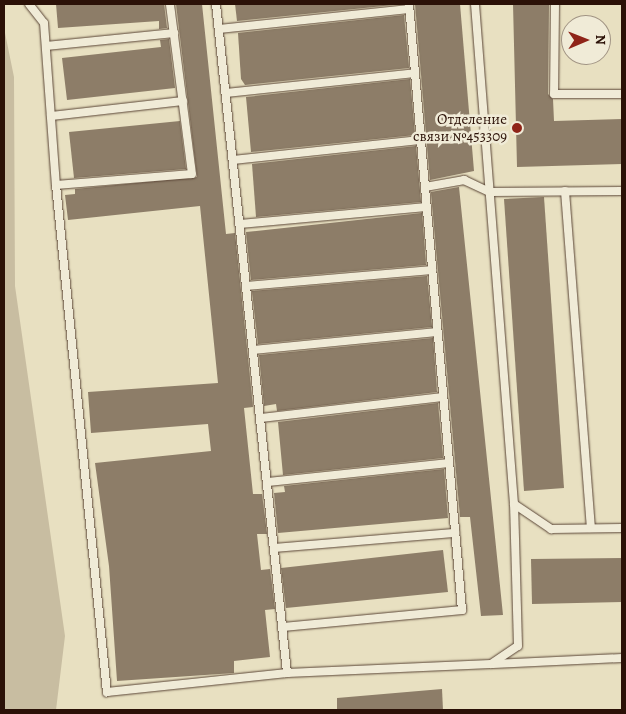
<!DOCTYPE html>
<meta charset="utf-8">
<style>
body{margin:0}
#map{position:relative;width:626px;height:714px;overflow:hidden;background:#e8e0c1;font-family:Alegreya,serif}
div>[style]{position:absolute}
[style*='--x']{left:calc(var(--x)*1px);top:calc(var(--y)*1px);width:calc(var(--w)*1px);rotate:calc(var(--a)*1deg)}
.green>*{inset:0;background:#c8bda1}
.building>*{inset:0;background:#8d7d68}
.roads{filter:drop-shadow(0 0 1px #5a4536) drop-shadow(0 0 1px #5a4536)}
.service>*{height:8px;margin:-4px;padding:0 4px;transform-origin:4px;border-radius:4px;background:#f0ebd7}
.dots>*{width:14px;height:14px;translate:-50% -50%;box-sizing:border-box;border:2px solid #f0ebd7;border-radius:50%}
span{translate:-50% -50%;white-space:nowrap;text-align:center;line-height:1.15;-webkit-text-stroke:5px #f0ebd7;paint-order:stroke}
.poi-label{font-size:15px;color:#2b1107}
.right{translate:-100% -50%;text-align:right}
.frame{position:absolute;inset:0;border:5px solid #2b1107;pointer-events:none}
.north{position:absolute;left:561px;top:15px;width:50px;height:50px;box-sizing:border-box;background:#f0ebd7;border:1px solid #a19484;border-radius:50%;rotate:89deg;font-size:14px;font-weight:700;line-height:20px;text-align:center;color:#2b1107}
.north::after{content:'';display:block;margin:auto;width:18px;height:22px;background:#8f2418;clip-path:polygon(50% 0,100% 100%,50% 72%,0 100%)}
</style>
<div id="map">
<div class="green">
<i style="clip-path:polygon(4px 28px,14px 77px,15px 286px,65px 636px,56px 710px,4px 710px)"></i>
</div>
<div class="building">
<i style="clip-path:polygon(56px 4px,164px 4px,167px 28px,159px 29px,159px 21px,58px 28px)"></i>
<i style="clip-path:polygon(176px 4px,202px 4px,226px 234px,235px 233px,253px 407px,244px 408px,253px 494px,262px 494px,267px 534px,257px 534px,261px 570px,270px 569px,275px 609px,265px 610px,270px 657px,234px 661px,234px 673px,117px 681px,109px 566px,95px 463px,211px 451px,208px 424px,91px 433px,88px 392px,218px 383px,200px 206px,68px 220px,65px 195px,75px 194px,75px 189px,197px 177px)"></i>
<i style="clip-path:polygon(235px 4px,403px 4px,237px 21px)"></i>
<i style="clip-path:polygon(415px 4px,460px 4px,474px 171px,430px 180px)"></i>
<i style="clip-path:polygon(513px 4px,549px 4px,548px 94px,553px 99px,554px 121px,622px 119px,622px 164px,517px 167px)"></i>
<i style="clip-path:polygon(404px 15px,409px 68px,245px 85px,241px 79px,238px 33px)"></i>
<i style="clip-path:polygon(169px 39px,175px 88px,67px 100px,62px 58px,161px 47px,160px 40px)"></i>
<i style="clip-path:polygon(410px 79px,415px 135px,251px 152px,246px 97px)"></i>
<i style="clip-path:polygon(180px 121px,186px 169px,74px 178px,69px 132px)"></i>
<i style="clip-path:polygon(416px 146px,421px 202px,256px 217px,252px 164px)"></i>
<i style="clip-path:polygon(459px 187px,503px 615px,481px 616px,470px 517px,460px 517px,431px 192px)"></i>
<i style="clip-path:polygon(544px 197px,564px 488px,524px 491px,504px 199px)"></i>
<i style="clip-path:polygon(422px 213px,426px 265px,251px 280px,246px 232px)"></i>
<i style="clip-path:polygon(427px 276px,432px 327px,258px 344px,252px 291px)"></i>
<i style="clip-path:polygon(433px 338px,437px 392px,277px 411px,276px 404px,264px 406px,259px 355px)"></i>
<i style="clip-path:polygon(438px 403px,443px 458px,283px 475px,278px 422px)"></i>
<i style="clip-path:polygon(444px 469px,448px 518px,278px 533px,274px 493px,285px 492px,284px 486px)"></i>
<i style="clip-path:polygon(443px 550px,448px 592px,286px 608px,281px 568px)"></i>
<i style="clip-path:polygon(622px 558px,622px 602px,532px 604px,531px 559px)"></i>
<i style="clip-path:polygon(442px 689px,443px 710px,337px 710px,337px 698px)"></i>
</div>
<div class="roads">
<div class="service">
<i style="--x:29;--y:4;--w:24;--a:52"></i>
<i style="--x:44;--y:23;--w:162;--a:85.8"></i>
<i style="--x:56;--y:185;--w:136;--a:-4.6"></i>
<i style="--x:192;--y:174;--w:171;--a:-97.4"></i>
<i style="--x:216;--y:4;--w:673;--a:83.94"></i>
<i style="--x:475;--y:4;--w:502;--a:85.54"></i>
<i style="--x:514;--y:504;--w:45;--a:34"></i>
<i style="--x:551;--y:529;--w:71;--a:-0.8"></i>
<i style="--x:555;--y:4;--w:90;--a:90.6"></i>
<i style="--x:554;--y:94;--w:68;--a:0"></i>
<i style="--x:219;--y:29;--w:191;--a:-6"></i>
<i style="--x:46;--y:46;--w:129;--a:-5.8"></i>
<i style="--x:226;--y:93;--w:190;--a:-6"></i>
<i style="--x:51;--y:116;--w:133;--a:-6.5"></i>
<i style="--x:233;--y:160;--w:188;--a:-6.1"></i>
<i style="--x:56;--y:185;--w:510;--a:84.26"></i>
<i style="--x:107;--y:692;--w:181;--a:-6"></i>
<i style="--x:287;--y:673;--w:204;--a:-2.5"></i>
<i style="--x:491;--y:664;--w:32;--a:-34"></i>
<i style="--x:518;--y:646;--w:142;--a:-91.6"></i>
<i style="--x:425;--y:187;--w:40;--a:-10"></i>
<i style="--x:464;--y:180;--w:29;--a:25"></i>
<i style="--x:490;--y:192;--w:132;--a:-0.4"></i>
<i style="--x:565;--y:191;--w:338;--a:85.6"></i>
<i style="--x:240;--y:224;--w:187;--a:-5.2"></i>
<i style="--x:246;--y:286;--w:187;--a:-4.9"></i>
<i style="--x:253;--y:350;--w:185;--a:-5.6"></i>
<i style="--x:261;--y:418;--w:183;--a:-6.6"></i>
<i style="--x:268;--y:482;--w:182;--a:-6"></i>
<i style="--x:275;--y:548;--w:181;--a:-4.8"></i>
<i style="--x:283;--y:627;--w:180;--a:-5.4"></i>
<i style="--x:462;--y:610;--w:608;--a:-95"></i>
<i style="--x:493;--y:664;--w:129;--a:-2.7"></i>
</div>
</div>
<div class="dots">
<i style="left:517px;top:128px;background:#8f2418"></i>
</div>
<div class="poi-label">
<span class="right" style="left:507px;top:128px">Отделение<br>связи №453309</span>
</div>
<div class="frame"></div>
<div class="north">N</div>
</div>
